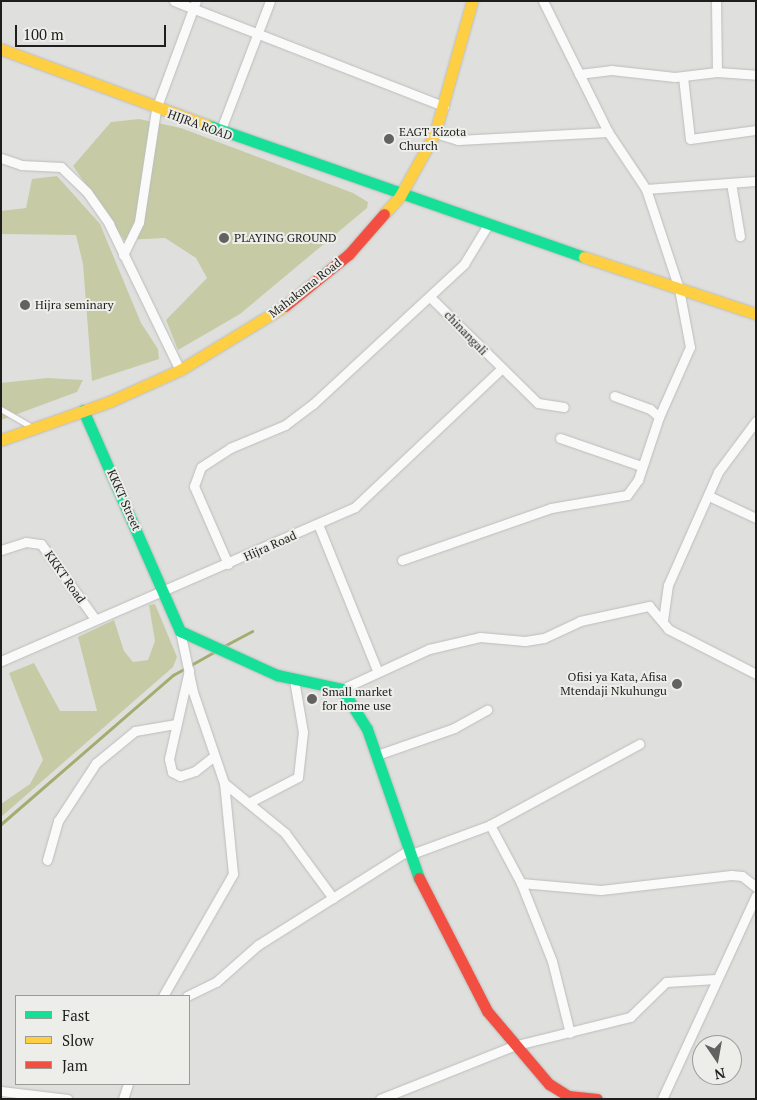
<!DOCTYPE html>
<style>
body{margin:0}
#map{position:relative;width:757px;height:1100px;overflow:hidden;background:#dfe0dd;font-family:"PT Serif",serif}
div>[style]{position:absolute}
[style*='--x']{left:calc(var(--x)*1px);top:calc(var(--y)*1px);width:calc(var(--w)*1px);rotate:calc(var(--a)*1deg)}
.green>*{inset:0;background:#c6cba6}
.stream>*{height:3px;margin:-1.5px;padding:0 1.5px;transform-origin:1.5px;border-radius:1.5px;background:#a5ac70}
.roads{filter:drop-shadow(0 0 1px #bcbdbb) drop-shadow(0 0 1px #bcbdbb)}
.lane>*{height:4.5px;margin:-2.25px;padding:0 2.25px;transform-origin:2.25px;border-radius:2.25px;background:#fafafa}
.street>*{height:9px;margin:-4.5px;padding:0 4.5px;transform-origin:4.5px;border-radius:4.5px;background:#fafafa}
.fast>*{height:11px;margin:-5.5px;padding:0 5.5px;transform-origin:5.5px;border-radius:5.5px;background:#16e098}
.slow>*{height:11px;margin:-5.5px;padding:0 5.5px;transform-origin:5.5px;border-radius:5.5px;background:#ffcf43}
.jam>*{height:11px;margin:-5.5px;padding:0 5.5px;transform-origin:5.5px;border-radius:5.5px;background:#f24e42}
.dots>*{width:14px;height:14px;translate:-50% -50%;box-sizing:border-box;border:2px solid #edeee9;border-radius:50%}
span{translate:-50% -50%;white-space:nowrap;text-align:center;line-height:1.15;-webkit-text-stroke:4px #edeee9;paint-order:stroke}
.street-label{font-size:12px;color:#1e1e1c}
.poi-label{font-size:12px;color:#1e1e1c}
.left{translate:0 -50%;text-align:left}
.right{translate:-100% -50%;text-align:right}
.frame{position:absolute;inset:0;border:2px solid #1e1e1c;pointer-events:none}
.legend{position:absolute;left:15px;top:995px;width:175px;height:90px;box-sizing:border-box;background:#edeee9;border:1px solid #9a9b97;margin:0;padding:6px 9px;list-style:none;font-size:15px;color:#1e1e1c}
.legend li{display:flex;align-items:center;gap:10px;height:25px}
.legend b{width:25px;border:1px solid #9a9b97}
.north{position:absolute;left:692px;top:1035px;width:50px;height:50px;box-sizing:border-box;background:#edeee9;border:1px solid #9a9b97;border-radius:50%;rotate:168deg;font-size:14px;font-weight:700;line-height:20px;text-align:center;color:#1e1e1c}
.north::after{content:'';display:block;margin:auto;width:18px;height:22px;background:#626260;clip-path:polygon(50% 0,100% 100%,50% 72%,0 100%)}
.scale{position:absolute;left:15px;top:25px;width:151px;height:22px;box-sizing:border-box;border:2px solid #1e1e1c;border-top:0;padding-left:6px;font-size:15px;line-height:18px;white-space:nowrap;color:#1e1e1c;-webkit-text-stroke:4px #edeee9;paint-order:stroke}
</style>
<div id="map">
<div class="green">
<i style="clip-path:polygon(139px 119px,181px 128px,353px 193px,368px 202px,367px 208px,240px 314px,178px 350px,166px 320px,207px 278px,196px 258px,165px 238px,124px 240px,73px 166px,111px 122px)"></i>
<i style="clip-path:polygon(57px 176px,100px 224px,141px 323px,158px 349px,159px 359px,92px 381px,83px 264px,76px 235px,1px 234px,1px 211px,26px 208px,32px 179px)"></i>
<i style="clip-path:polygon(47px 378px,83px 380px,77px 392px,1px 420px,1px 383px)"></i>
<i style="clip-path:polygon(155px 604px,177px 657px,173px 667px,1px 817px,1px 804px,30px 784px,43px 760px,9px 673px,34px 663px,60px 711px,97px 711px,78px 637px,114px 620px,124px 651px,133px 662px,148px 660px,155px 641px,149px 605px)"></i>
</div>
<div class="stream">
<i style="--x:224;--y:646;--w:32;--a:-28"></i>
<i style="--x:1;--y:824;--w:228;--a:-40.9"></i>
<i style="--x:173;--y:675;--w:47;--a:-29.3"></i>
</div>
<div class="roads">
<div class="lane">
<i style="--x:1;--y:409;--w:36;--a:30"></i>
</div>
<div class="street">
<i style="--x:174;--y:1;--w:290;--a:21.3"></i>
<i style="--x:543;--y:1;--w:146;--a:63.6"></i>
<i style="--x:608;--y:132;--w:69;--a:56.3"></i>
<i style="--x:646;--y:189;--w:105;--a:71.7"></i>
<i style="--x:679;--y:289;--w:59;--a:79.3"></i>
<i style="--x:690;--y:347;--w:77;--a:113.9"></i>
<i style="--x:716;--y:1;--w:71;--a:89.2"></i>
<i style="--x:579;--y:74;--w:32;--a:-7"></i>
<i style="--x:611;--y:70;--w:64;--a:6.2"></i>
<i style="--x:675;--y:77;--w:42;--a:-6.8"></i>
<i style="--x:717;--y:72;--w:39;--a:4"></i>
<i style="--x:683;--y:77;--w:62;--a:83.6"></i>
<i style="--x:690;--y:139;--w:67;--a:-7.8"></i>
<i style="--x:220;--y:132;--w:140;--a:-69.1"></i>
<i style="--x:435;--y:133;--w:24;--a:17"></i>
<i style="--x:458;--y:140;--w:150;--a:-3.1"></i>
<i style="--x:1;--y:158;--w:21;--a:19"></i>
<i style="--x:21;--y:165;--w:40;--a:2.9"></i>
<i style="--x:61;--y:167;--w:36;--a:44"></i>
<i style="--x:87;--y:192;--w:39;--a:55"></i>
<i style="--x:109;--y:224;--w:162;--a:64.1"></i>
<i style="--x:731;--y:183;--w:54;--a:80.4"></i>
<i style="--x:646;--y:189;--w:110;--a:-4.2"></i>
<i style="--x:123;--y:255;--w:37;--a:-64"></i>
<i style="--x:139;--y:222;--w:114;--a:-81.4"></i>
<i style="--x:156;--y:109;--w:115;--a:-69.7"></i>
<i style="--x:430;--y:297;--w:151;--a:44.5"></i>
<i style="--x:538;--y:403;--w:26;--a:9"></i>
<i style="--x:560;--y:438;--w:86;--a:19.1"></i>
<i style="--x:709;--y:496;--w:52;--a:25.1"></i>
<i style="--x:318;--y:524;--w:157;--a:68"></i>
<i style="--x:1;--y:550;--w:26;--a:-18"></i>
<i style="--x:26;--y:542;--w:15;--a:8"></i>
<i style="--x:41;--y:544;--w:92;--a:54.2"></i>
<i style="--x:402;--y:560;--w:158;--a:-19.2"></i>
<i style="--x:551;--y:508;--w:77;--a:-9.7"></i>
<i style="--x:627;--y:495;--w:19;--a:-54"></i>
<i style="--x:638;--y:480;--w:66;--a:-71.6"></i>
<i style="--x:659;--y:417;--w:12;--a:-138"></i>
<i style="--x:650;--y:409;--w:38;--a:-160"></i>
<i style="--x:228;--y:564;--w:85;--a:-113.6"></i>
<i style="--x:194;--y:486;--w:20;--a:-70"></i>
<i style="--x:201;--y:467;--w:35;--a:-33"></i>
<i style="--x:230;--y:448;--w:60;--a:-22.7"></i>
<i style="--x:285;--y:425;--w:35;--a:-37"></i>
<i style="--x:313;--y:404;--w:206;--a:-42.8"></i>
<i style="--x:464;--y:264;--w:48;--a:-58.6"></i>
<i style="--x:663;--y:620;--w:35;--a:-82"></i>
<i style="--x:668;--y:585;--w:124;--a:-66.1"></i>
<i style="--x:718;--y:472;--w:64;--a:-53.3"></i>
<i style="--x:180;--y:631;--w:62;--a:78"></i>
<i style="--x:193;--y:692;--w:96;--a:71.2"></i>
<i style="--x:224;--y:783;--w:79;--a:39.3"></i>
<i style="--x:285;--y:833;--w:81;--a:53.6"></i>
<i style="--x:1;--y:661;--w:386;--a:-23.5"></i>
<i style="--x:355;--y:507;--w:199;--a:-43.4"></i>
<i style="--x:189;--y:670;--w:91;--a:102.7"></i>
<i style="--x:169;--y:759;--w:13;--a:77"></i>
<i style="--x:172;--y:772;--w:9;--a:27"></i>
<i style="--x:180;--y:776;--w:16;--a:-18"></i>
<i style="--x:195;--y:771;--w:23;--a:-38"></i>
<i style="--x:342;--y:689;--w:96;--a:-24.7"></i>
<i style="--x:429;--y:649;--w:52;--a:-13.2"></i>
<i style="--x:480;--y:637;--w:45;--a:5.1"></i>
<i style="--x:525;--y:641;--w:19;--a:-9"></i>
<i style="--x:544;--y:638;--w:40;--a:-25"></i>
<i style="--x:580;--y:621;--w:71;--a:-12.3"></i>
<i style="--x:649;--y:606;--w:30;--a:50"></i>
<i style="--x:668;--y:629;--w:99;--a:27.1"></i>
<i style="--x:377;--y:755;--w:82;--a:-19.3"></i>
<i style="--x:454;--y:728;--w:38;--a:-29"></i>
<i style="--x:252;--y:801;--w:52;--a:-27.6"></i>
<i style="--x:298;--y:777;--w:45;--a:-83.7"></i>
<i style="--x:303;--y:732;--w:53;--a:-99.8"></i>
<i style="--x:490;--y:825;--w:66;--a:61.9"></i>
<i style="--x:521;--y:883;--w:84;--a:68.3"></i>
<i style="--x:552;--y:961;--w:74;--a:76"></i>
<i style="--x:409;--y:855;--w:86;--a:-20.3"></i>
<i style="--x:490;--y:825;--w:170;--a:-28.5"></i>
<i style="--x:47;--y:860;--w:41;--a:-74.2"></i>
<i style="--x:58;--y:821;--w:69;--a:-56.8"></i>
<i style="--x:96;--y:763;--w:50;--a:-39.4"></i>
<i style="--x:135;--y:731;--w:42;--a:-9.7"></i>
<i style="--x:521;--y:883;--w:80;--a:5"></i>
<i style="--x:601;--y:890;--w:131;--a:-6.6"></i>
<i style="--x:731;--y:875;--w:11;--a:5"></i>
<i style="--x:742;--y:876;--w:18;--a:38"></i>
<i style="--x:163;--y:996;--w:141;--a:-60.2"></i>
<i style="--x:233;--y:874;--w:91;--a:-95.6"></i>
<i style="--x:187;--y:996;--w:32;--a:-26"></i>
<i style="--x:216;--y:982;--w:56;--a:-41.4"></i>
<i style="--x:258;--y:945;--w:176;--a:-32.2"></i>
<i style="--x:1;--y:1091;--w:67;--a:6.8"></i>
<i style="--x:123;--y:1099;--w:16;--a:-72"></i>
<i style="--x:380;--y:1099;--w:143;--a:-21.7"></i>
<i style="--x:513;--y:1046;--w:121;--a:-13.9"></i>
<i style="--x:630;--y:1017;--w:50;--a:-44.2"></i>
<i style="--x:666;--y:982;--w:50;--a:-3.4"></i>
<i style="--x:662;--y:1099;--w:224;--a:-65.2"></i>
</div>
<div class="fast">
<i style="--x:207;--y:125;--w:399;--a:19.3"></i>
<i style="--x:83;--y:410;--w:241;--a:66.3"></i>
<i style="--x:180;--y:631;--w:107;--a:24.4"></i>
<i style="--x:277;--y:675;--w:66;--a:12.2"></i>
<i style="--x:342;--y:689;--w:47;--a:58"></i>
<i style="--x:367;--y:729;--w:158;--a:70.8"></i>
</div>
<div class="slow">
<i style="--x:1;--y:49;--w:220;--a:20.3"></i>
<i style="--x:384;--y:214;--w:24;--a:-48"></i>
<i style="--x:400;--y:196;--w:72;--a:-60.9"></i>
<i style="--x:435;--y:133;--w:137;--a:-74.3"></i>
<i style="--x:584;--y:257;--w:181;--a:18.3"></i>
<i style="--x:1;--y:440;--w:117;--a:-19.5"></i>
<i style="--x:111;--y:401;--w:76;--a:-24.2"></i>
<i style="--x:180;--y:370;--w:123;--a:-31.4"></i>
</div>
<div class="jam">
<i style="--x:285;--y:306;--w:82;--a:-39.1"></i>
<i style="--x:349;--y:254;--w:53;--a:-48.8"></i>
<i style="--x:419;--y:878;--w:149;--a:62.9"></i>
<i style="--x:487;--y:1011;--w:96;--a:49.7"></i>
<i style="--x:549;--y:1084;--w:22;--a:32"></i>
<i style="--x:568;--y:1096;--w:29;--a:6"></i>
</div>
</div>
<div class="dots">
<i style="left:389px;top:139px;background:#626260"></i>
<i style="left:224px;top:238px;background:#626260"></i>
<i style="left:25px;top:305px;background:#626260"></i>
<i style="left:677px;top:684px;background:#626260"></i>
<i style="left:312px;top:699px;background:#626260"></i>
</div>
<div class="street-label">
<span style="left:200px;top:125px;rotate:20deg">HIJRA ROAD</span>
<span style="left:305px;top:288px;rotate:-38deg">Mahakama Road</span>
<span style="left:466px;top:333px;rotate:46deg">chinangali</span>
<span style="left:124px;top:500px;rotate:66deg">KKKT Street</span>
<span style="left:270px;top:546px;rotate:-24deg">Hijra Road</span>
<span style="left:65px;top:577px;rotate:55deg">KKKT Road</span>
</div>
<div class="poi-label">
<span class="left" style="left:399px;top:139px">EAGT Kizota<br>Church</span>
<span class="left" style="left:234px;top:238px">PLAYING GROUND</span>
<span class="left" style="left:35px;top:305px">Hijra seminary</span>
<span class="right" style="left:667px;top:684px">Ofisi ya Kata, Afisa<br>Mtendaji Nkuhungu</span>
<span class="left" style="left:322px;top:699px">Small market<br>for home use</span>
</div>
<div class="frame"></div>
<ul class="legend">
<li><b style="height:6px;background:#16e098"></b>Fast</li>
<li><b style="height:6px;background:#ffcf43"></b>Slow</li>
<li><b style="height:6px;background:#f24e42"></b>Jam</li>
</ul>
<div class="north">N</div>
<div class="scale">100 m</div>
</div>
